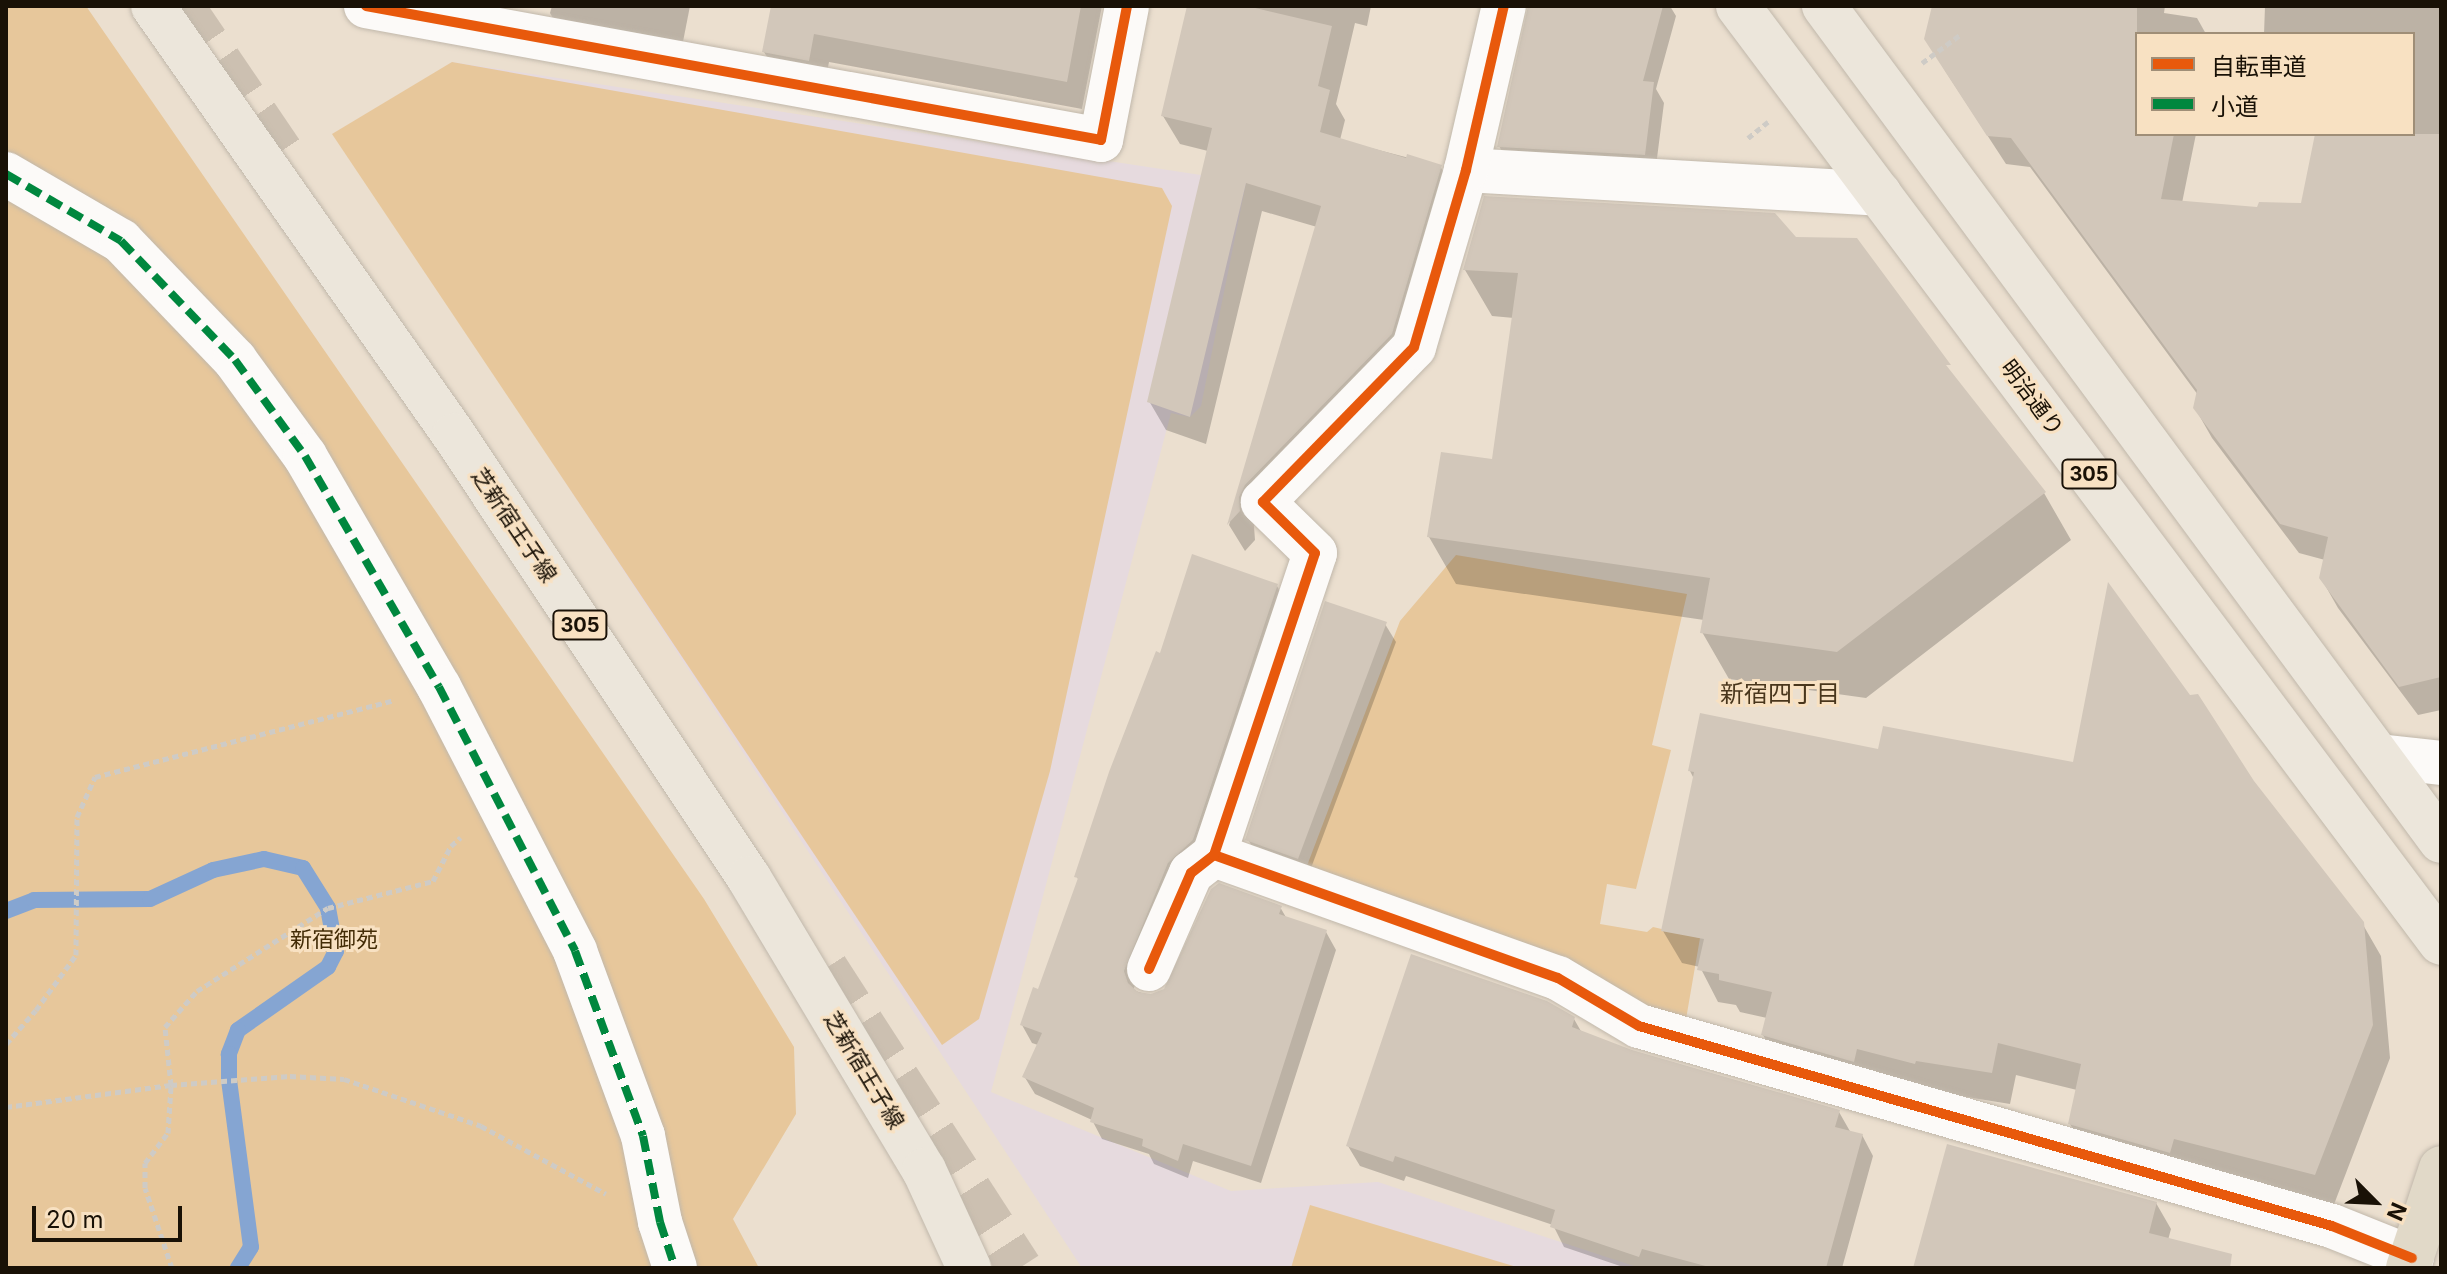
<!DOCTYPE html>
<meta charset="utf-8">
<style>
body{margin:0}
#map{position:relative;width:2447px;height:1274px;overflow:hidden;background:#ebdfcf;font-family:Inter,"Noto Sans JP",sans-serif}
div>[style]{position:absolute}
[style*='--x']{left:calc(var(--x)*1px);top:calc(var(--y)*1px);width:calc(var(--w)*1px);rotate:calc(var(--a)*1deg)}
.education>*{inset:0;background:#e6dade}
.green>*{inset:0;background:#e7c79b}
.shadow>*{inset:0;background:#0003}
.stream>*{height:16px;margin:-8px;padding:0 8px;transform-origin:8px;border-radius:8px;background:#85a5d2}
.building>*{inset:0;background:#d2c7ba}
.primary-tunnel>*{height:44px;margin-top:-22px;transform-origin:0;background:repeating-linear-gradient(90deg,#ccc0b1 0 44px,transparent 0 66px)}
.path>*{height:5px;margin-top:-2.5px;transform-origin:0;background:repeating-linear-gradient(90deg,#cecbc6 0 6px,transparent 0 10px)}
.roads{filter:drop-shadow(0 0 2px #c1b8ab) drop-shadow(0 0 2px #c1b8ab)}
.street>*{height:44px;margin:-22px;padding:0 22px;transform-origin:22px;border-radius:22px;background:#fcfaf8}
.primary>*{height:44px;margin:-22px;padding:0 22px;transform-origin:22px;border-radius:22px;background:#ece6db}
.highway>*{height:44px;margin:-22px;padding:0 22px;transform-origin:22px;border-radius:22px;background:#e1d9c8}
.quiet>*{height:8px;margin-top:-4px;transform-origin:0;background:repeating-linear-gradient(90deg,#00873e 0 16px,transparent 0 24px)}
.cycleway>*{height:10px;margin:-5px;padding:0 5px;transform-origin:5px;border-radius:5px;background:#e8590c}
span{translate:-50% -50%;white-space:nowrap;text-align:center;line-height:1.15;-webkit-text-stroke:6px #f8e1c2;paint-order:stroke}
.shield-label span{padding:2px 6px;background:#f8e1c2;border:2px solid;border-radius:6px;-webkit-text-stroke-width:0}
.shield-label{font-size:20px;color:#191106;font-weight:700}
.street-label{font-size:22px;color:#191106}
.park-label{font-size:22px;color:#432c06}
.neighbourhood-label{font-size:24px;color:#49361c}
.frame{position:absolute;inset:0;border:8px solid #191106;pointer-events:none}
.legend{position:absolute;left:2135px;top:32px;width:280px;height:104px;box-sizing:border-box;background:#f8e1c2;border:2px solid #9f8e77;margin:0;padding:10px 14px;list-style:none;font-size:24px;color:#191106}
.legend li{display:flex;align-items:center;gap:16px;height:40px}
.legend b{width:40px;border:2px solid #9f8e77}
.north{position:absolute;left:2335px;top:1162px;width:80px;height:80px;-webkit-text-stroke:6px #f8e1c2;paint-order:stroke;rotate:114deg;font-size:22px;font-weight:700;line-height:32px;text-align:center;color:#191106}
.north::after{content:'';display:block;margin:auto;width:28px;height:36px;background:#191106;clip-path:polygon(50% 0,100% 100%,50% 72%,0 100%)}
.scale{position:absolute;left:32px;top:1206px;width:150px;height:36px;box-sizing:border-box;border:4px solid #191106;border-top:0;padding-left:10px;font-size:24px;line-height:28px;white-space:nowrap;color:#191106;-webkit-text-stroke:6px #f8e1c2;paint-order:stroke}
</style>
<div id="map">
<div class="education">
<i style="clip-path:polygon(452px 62px,1201px 175px,1247px 178px,1201px 406px,1190px 417px,1171px 413px,991px 1092px,1231px 1191px,1378px 1182px,1640px 1268px,1082px 1268px,339px 138px)"></i>
</div>
<div class="green">
<i style="clip-path:polygon(6px 6px,86px 6px,704px 899px,794px 1047px,796px 1114px,733px 1219px,759px 1268px,6px 1268px)"></i>
<i style="clip-path:polygon(452px 62px,1162px 188px,1172px 206px,1050px 771px,979px 1019px,942px 1045px,332px 134px)"></i>
<i style="clip-path:polygon(1456px 555px,1687px 594px,1652px 745px,1671px 750px,1636px 889px,1607px 884px,1600px 924px,1647px 932px,1653px 927px,1700px 938px,1685px 1025px,1305px 871px,1400px 621px)"></i>
<i style="clip-path:polygon(1310px 1205px,1520px 1268px,1291px 1268px)"></i>
</div>
<div class="shadow">
<i style="clip-path:polygon(552px 6px,690px 6px,679px 62px,567px 42px,550px 13px)"></i>
<i style="clip-path:polygon(773px 6px,1102px 6px,1082px 109px,829px 62px,824px 88px,781px 80px,764px 52px)"></i>
<i style="clip-path:polygon(1189px 6px,1371px 6px,1367px 26px,1355px 23px,1336px 104px,1345px 120px,1340px 140px,1440px 166px,1457px 195px,1407px 363px,1261px 513px,1254px 526px,1255px 540px,1245px 551px,1229px 525px,1317px 227px,1262px 211px,1206px 444px,1166px 430px,1149px 401px,1208px 151px,1180px 144px,1163px 116px)"></i>
<i style="clip-path:polygon(1530px 6px,1670px 6px,1676px 16px,1656px 89px,1664px 103px,1655px 174px,1510px 165px,1499px 146px)"></i>
<i style="clip-path:polygon(1934px 6px,2165px 6px,2164px 13px,2197px 18px,2206px 34px,2137px 34px,2137px 134px,2196px 134px,2182px 203px,2259px 209px,2302px 206px,2317px 134px,2413px 134px,2413px 34px,2264px 34px,2265px 6px,2441px 6px,2441px 710px,2418px 715px,2338px 608px,2321px 578px,2325px 560px,2299px 553px,2212px 438px,2195px 408px,2198px 395px,2030px 167px,2006px 164px,1944px 69px)"></i>
<i style="clip-path:polygon(1795px 239px,1856px 240px,1960px 386px,2044px 493px,2071px 540px,1866px 698px,1729px 679px,1702px 632px,1704px 620px,1456px 584px,1429px 537px,1493px 461px,1514px 318px,1492px 316px,1465px 270px)"></i>
<i style="clip-path:polygon(1277px 586px,1287px 604px,1202px 858px,1178px 881px,1133px 990px,1151px 996px,1166px 990px,1280px 907px,1287px 919px,1326px 932px,1336px 950px,1261px 1183px,1193px 1161px,1188px 1178px,1154px 1164px,1149px 1154px,1102px 1139px,1092px 1120px,1035px 1094px,1024px 1076px,1038px 1045px,1032px 1043px,1022px 1025px,1039px 992px,1079px 881px,1077px 877px,1161px 655px)"></i>
<i style="clip-path:polygon(1385px 624px,1396px 642px,1308px 876px,1258px 858px,1248px 839px)"></i>
<i style="clip-path:polygon(1880px 752px,2252px 782px,2362px 923px,2381px 956px,2390px 1058px,2333px 1207px,2089px 1156px,2070px 1124px,2077px 1090px,2016px 1075px,2010px 1104px,1781px 1067px,1763px 1035px,1767px 1018px,1740px 1012px,1736px 1005px,1718px 1002px,1700px 967px,1682px 963px,1663px 931px,1694px 779px,1690px 771px)"></i>
<i style="clip-path:polygon(1574px 1019px,1582px 1033px,1631px 1052px,1839px 1112px,1851px 1133px,1862px 1135px,1873px 1156px,1842px 1268px,1626px 1268px,1564px 1247px,1553px 1225px,1406px 1176px,1404px 1181px,1360px 1166px,1348px 1146px)"></i>
<i style="clip-path:polygon(2156px 1203px,2171px 1229px,2168px 1240px,2213px 1268px,1915px 1268px)"></i>
</div>
<div class="stream">
<i style="--x:6;--y:911;--w:30;--a:-21"></i>
<i style="--x:34;--y:900;--w:116;--a:-0.5"></i>
<i style="--x:150;--y:899;--w:69;--a:-24.7"></i>
<i style="--x:213;--y:870;--w:52;--a:-12.2"></i>
<i style="--x:264;--y:859;--w:40;--a:13"></i>
<i style="--x:303;--y:868;--w:47;--a:58"></i>
<i style="--x:328;--y:908;--w:44;--a:79.5"></i>
<i style="--x:336;--y:951;--w:18;--a:117"></i>
<i style="--x:328;--y:967;--w:110;--a:145"></i>
<i style="--x:238;--y:1030;--w:26;--a:111"></i>
<i style="--x:229;--y:1054;--w:26;--a:90"></i>
<i style="--x:229;--y:1080;--w:168;--a:82.5"></i>
<i style="--x:251;--y:1247;--w:25;--a:122"></i>
</div>
<div class="building">
<i style="clip-path:polygon(771px 6px,1081px 6px,1067px 82px,814px 34px,809px 61px,762px 52px)"></i>
<i style="clip-path:polygon(1187px 6px,1247px 6px,1332px 26px,1318px 86px,1330px 90px,1320px 132px,1406px 158px,1407px 154px,1442px 165px,1392px 334px,1245px 485px,1239px 497px,1240px 511px,1227px 525px,1321px 206px,1246px 183px,1190px 417px,1147px 402px,1212px 128px,1161px 116px)"></i>
<i style="clip-path:polygon(1528px 6px,1663px 6px,1643px 81px,1654px 82px,1645px 155px,1497px 147px)"></i>
<i style="clip-path:polygon(1932px 6px,2137px 6px,2137px 134px,2174px 134px,2161px 199px,2257px 207px,2259px 202px,2301px 203px,2315px 134px,2441px 134px,2441px 677px,2399px 687px,2319px 578px,2328px 537px,2280px 524px,2193px 408px,2197px 390px,2011px 138px,1987px 136px,1924px 39px)"></i>
<i style="clip-path:polygon(1484px 196px,1775px 213px,1796px 237px,1857px 238px,1951px 365px,1946px 365px,2046px 492px,1837px 652px,1700px 633px,1710px 578px,1427px 537px,1441px 452px,1492px 459px,1518px 273px,1463px 270px)"></i>
<i style="clip-path:polygon(1192px 554px,1278px 584px,1193px 840px,1168px 863px,1124px 971px,1128px 983px,1138px 992px,1151px 994px,1164px 989px,1211px 889px,1219px 883px,1282px 906px,1279px 914px,1327px 930px,1251px 1166px,1183px 1144px,1178px 1161px,1142px 1146px,1143px 1139px,1090px 1122px,1094px 1108px,1022px 1077px,1042px 1033px,1020px 1025px,1033px 987px,1038px 989px,1078px 878px,1074px 877px,1109px 772px,1156px 651px,1160px 653px)"></i>
<i style="clip-path:polygon(2108px 582px,2190px 695px,2198px 694px,2254px 781px,2364px 922px,2373px 1025px,2315px 1175px,2174px 1139px,2170px 1153px,2068px 1124px,2081px 1064px,1998px 1043px,1992px 1073px,1916px 1061px,1915px 1064px,1857px 1049px,1854px 1062px,1761px 1035px,1772px 992px,1719px 980px,1719px 974px,1697px 970px,1704px 939px,1661px 931px,1694px 772px,1688px 771px,1700px 713px,1878px 749px,1883px 726px,2073px 762px)"></i>
<i style="clip-path:polygon(1325px 601px,1387px 622px,1298px 859px,1245px 840px)"></i>
<i style="clip-path:polygon(1411px 954px,1547px 1001px,1575px 1017px,1572px 1027px,1632px 1050px,1840px 1110px,1835px 1127px,1863px 1134px,1826px 1268px,1713px 1268px,1642px 1249px,1639px 1257px,1550px 1227px,1555px 1210px,1395px 1156px,1393px 1162px,1346px 1146px)"></i>
<i style="clip-path:polygon(1947px 1144px,2157px 1202px,2149px 1233px,2232px 1254px,2230px 1268px,1913px 1268px)"></i>
</div>
<div class="primary-tunnel">
<i style="--x:182;--y:6;--w:185;--a:55.8"></i>
<i style="--x:826;--y:968;--w:357;--a:57.1"></i>
</div>
<div class="path">
<i style="--x:1922;--y:63;--w:47;--a:-36.4"></i>
<i style="--x:1748;--y:138;--w:26;--a:-39"></i>
<i style="--x:6;--y:1044;--w:45;--a:-48.6"></i>
<i style="--x:36;--y:1010;--w:68;--a:-54"></i>
<i style="--x:76;--y:955;--w:138;--a:-89.6"></i>
<i style="--x:77;--y:817;--w:44;--a:-65.8"></i>
<i style="--x:95;--y:777;--w:307;--a:-14.4"></i>
<i style="--x:6;--y:1107;--w:166;--a:-7.6"></i>
<i style="--x:171;--y:1085;--w:119;--a:-4.3"></i>
<i style="--x:290;--y:1076;--w:54;--a:3.2"></i>
<i style="--x:344;--y:1079;--w:145;--a:18.9"></i>
<i style="--x:481;--y:1126;--w:142;--a:28.5"></i>
<i style="--x:172;--y:1268;--w:84;--a:-108.6"></i>
<i style="--x:145;--y:1188;--w:25;--a:-90"></i>
<i style="--x:145;--y:1163;--w:38;--a:-53"></i>
<i style="--x:168;--y:1133;--w:48;--a:-86.4"></i>
<i style="--x:171;--y:1085;--w:58;--a:-95.9"></i>
<i style="--x:165;--y:1027;--w:48;--a:-48.4"></i>
<i style="--x:197;--y:991;--w:155;--a:-32.4"></i>
<i style="--x:328;--y:908;--w:108;--a:-14.4"></i>
<i style="--x:433;--y:881;--w:39;--a:-63"></i>
<i style="--x:451;--y:846;--w:13;--a:-42"></i>
</div>
<div class="roads">
<div class="street">
<i style="--x:366;--y:6;--w:747;--a:10.33"></i>
<i style="--x:1101;--y:140;--w:136;--a:-79"></i>
<i style="--x:1466;--y:170;--w:414;--a:3.3"></i>
<i style="--x:6;--y:174;--w:133;--a:30.2"></i>
<i style="--x:121;--y:241;--w:165;--a:46.2"></i>
<i style="--x:235;--y:360;--w:119;--a:53.9"></i>
<i style="--x:305;--y:456;--w:267;--a:59.9"></i>
<i style="--x:439;--y:687;--w:297;--a:62.7"></i>
<i style="--x:575;--y:951;--w:197;--a:69.8"></i>
<i style="--x:643;--y:1136;--w:88;--a:78.8"></i>
<i style="--x:660;--y:1222;--w:48;--a:71.9"></i>
<i style="--x:2379;--y:756;--w:62;--a:6.4"></i>
<i style="--x:1214;--y:855;--w:365;--a:19.7"></i>
<i style="--x:1558;--y:978;--w:94;--a:30.7"></i>
<i style="--x:1639;--y:1026;--w:721;--a:16.1"></i>
<i style="--x:2332;--y:1226;--w:86;--a:21.8"></i>
<i style="--x:1149;--y:969;--w:105;--a:-66.4"></i>
<i style="--x:1191;--y:873;--w:29;--a:-38"></i>
<i style="--x:1214;--y:855;--w:318;--a:-71.5"></i>
<i style="--x:1315;--y:553;--w:73;--a:-135.6"></i>
<i style="--x:1263;--y:502;--w:216;--a:-45.7"></i>
<i style="--x:1414;--y:347;--w:184;--a:-73.6"></i>
<i style="--x:1466;--y:170;--w:168;--a:-77"></i>
</div>
<div class="primary">
<i style="--x:153;--y:6;--w:524;--a:54.95"></i>
<i style="--x:454;--y:435;--w:532;--a:56.34"></i>
<i style="--x:749;--y:878;--w:340;--a:59.1"></i>
<i style="--x:924;--y:1170;--w:108;--a:65.3"></i>
<i style="--x:1738;--y:6;--w:1171;--a:53.12"></i>
<i style="--x:1824;--y:6;--w:1038;--a:53.54"></i>
</div>
<div class="highway">
<i style="--x:2408;--y:1268;--w:105;--a:-71.7"></i>
</div>
</div>
<div class="quiet">
<i style="--x:6;--y:174;--w:133;--a:30.2"></i>
<i style="--x:121;--y:241;--w:165;--a:46.2"></i>
<i style="--x:235;--y:360;--w:119;--a:53.9"></i>
<i style="--x:305;--y:456;--w:267;--a:59.9"></i>
<i style="--x:439;--y:687;--w:297;--a:62.7"></i>
<i style="--x:575;--y:951;--w:197;--a:69.8"></i>
<i style="--x:643;--y:1136;--w:88;--a:78.8"></i>
<i style="--x:660;--y:1222;--w:48;--a:71.9"></i>
</div>
<div class="cycleway">
<i style="--x:366;--y:6;--w:747;--a:10.33"></i>
<i style="--x:1101;--y:140;--w:136;--a:-79"></i>
<i style="--x:1214;--y:855;--w:365;--a:19.7"></i>
<i style="--x:1558;--y:978;--w:94;--a:30.7"></i>
<i style="--x:1639;--y:1026;--w:721;--a:16.1"></i>
<i style="--x:2332;--y:1226;--w:86;--a:21.8"></i>
<i style="--x:1149;--y:969;--w:105;--a:-66.4"></i>
<i style="--x:1191;--y:873;--w:29;--a:-38"></i>
<i style="--x:1214;--y:855;--w:318;--a:-71.5"></i>
<i style="--x:1315;--y:553;--w:73;--a:-135.6"></i>
<i style="--x:1263;--y:502;--w:216;--a:-45.7"></i>
<i style="--x:1414;--y:347;--w:184;--a:-73.6"></i>
<i style="--x:1466;--y:170;--w:168;--a:-77"></i>
</div>
<div class="shield-label">
<span style="left:2089px;top:474px">305</span>
<span style="left:580px;top:625px">305</span>
</div>
<div class="street-label">
<span style="left:2032px;top:398px;rotate:53deg">明治通り</span>
<span style="left:514px;top:525px;rotate:56deg">芝新宿王子線</span>
<span style="left:864px;top:1070px;rotate:59deg">芝新宿王子線</span>
</div>
<div class="park-label">
<span style="left:334px;top:940px">新宿御苑</span>
</div>
<div class="neighbourhood-label">
<span style="left:1780px;top:694px">新宿四丁目</span>
</div>
<div class="frame"></div>
<ul class="legend">
<li><b style="height:10px;background:#e8590c"></b>自転車道</li>
<li><b style="height:10px;background:#00873e"></b>小道</li>
</ul>
<div class="north">N</div>
<div class="scale">20 m</div>
</div>
